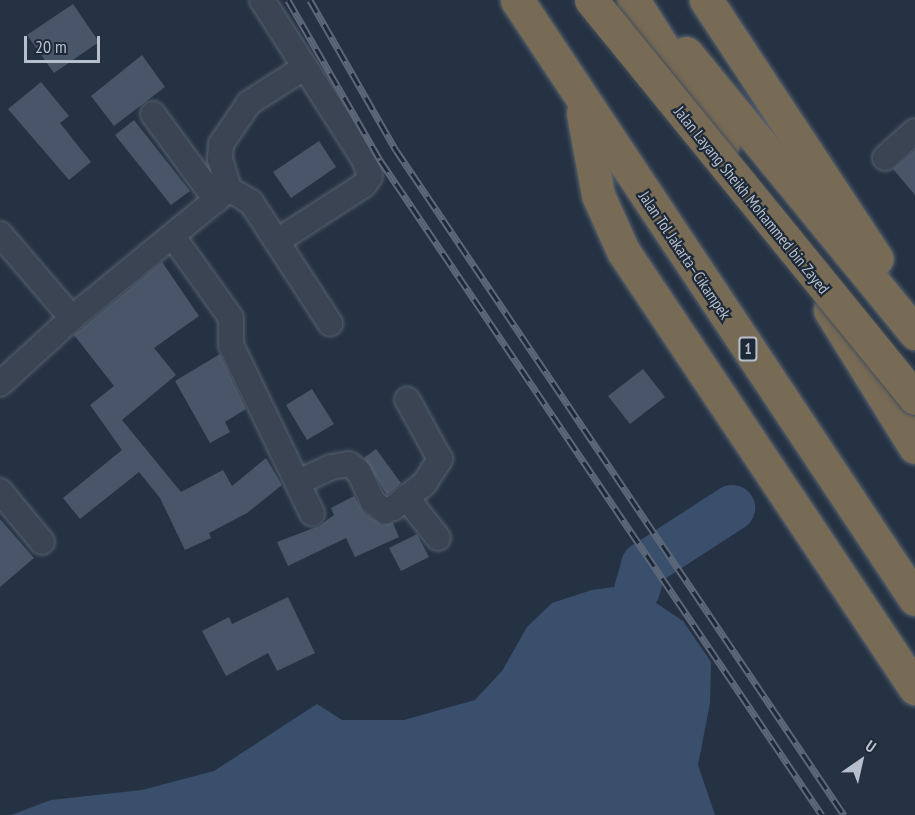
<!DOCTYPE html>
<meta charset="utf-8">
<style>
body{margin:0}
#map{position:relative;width:915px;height:815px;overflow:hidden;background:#253243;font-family:"PT Sans Narrow",sans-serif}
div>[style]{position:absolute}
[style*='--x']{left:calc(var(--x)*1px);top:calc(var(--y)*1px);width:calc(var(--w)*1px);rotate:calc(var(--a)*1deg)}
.water>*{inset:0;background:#3a4f6c}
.river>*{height:46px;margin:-23px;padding:0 23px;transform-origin:23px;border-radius:23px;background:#3a4f6c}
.building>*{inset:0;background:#495669}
.roads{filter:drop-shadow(0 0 2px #58626f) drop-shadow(0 0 2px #58626f)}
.minor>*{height:24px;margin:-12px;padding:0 12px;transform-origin:12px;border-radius:12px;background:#3a4452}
.motorway>*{height:33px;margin:-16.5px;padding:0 16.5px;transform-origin:16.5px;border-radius:16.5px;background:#786b56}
.rail>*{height:7px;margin-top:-3.5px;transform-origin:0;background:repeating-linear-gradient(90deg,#1e2937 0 14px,#5c6879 0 28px);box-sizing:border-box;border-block:2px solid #5c6879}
.bridges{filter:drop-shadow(0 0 2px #444f5c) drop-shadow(0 0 2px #444f5c)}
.motorway-bridge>*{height:33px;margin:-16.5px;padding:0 16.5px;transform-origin:16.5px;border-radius:16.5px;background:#786b56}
span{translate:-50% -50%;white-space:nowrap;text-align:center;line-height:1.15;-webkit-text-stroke:4.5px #1e2937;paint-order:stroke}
.shield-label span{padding:2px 4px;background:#1e2937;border:2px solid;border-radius:4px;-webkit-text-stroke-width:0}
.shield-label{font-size:15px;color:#b7bfcc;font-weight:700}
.street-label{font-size:16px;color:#b7bfcc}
.north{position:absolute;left:831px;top:731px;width:60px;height:60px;-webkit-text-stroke:4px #1e2937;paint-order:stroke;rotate:34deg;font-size:16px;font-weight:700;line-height:24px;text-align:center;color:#b7bfcc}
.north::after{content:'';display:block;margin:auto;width:21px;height:27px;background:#b7bfcc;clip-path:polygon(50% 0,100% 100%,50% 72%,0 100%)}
.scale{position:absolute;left:24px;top:36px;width:76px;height:27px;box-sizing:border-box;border:3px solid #b7bfcc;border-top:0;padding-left:8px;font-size:18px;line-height:21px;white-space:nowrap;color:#b7bfcc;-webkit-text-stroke:4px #1e2937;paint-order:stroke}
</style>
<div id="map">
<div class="water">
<i style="clip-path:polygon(629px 585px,683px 621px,711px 662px,710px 703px,698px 765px,715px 815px,11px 815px,51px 800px,142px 790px,214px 771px,317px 704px,342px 720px,404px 720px,475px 700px,502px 671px,527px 627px,552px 603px,592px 590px)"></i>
</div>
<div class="river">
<i style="--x:637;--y:590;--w:26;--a:-74"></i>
<i style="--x:644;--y:565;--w:105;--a:-32.9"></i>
</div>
<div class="building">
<i style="clip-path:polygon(73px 4px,99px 42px,54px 73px,27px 35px)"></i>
<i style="clip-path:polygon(142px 55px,165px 87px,114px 126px,91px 96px)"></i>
<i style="clip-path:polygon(41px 82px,69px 116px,60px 123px,91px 162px,69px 180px,8px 109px)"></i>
<i style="clip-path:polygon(134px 120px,190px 191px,171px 205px,115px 135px)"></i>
<i style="clip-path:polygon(319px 141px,336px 167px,291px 198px,273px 172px)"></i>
<i style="clip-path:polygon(915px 150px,915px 195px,893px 169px)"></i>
<i style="clip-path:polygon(162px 262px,199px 316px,154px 348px,176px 375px,122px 420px,181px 492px,223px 470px,232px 486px,266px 458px,282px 485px,247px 513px,209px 533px,211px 538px,185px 550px,160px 498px,139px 472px,80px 519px,63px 498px,122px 450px,90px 405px,114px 386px,74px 335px)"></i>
<i style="clip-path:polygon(220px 354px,246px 409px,225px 422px,230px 432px,210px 443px,175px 381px)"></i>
<i style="clip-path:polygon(643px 369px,665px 397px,630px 424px,608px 396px)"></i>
<i style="clip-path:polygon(312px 389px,334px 424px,307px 440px,286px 405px)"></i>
<i style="clip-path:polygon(376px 449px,401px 483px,387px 495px,364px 458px)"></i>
<i style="clip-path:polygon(354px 496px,364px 513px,382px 525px,393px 523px,399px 537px,355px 557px,346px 538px,288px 566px,277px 542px,319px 526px,334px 515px,331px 508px)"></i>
<i style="clip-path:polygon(0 519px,34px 558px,0 587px)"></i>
<i style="clip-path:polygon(417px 534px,429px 557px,401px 571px,389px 548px)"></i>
<i style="clip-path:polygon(288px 597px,315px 653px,277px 671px,268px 653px,226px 676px,202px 631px,229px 617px,232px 624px)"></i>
</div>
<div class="roads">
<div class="minor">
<i style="--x:262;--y:0;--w:191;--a:57.4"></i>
<i style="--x:365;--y:161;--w:16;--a:72"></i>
<i style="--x:370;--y:176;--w:11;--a:124"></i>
<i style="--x:364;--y:185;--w:101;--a:147.1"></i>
<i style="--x:305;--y:67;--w:67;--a:147.3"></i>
<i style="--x:249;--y:103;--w:50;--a:124.3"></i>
<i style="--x:221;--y:144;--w:15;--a:94"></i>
<i style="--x:220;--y:159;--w:31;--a:73"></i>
<i style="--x:229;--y:189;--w:26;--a:31"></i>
<i style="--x:251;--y:202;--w:145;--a:56.9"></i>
<i style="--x:153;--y:114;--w:107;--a:53.8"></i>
<i style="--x:885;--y:158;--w:40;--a:-42"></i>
<i style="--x:0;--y:234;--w:111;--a:49.4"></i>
<i style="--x:174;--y:238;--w:98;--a:54.5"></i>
<i style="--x:231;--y:318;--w:27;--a:90"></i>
<i style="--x:231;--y:345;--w:187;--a:64.3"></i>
<i style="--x:0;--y:384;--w:98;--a:-42.5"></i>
<i style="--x:72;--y:318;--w:203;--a:-39.4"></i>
<i style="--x:299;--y:482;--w:35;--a:-25"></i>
<i style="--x:331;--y:467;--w:18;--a:-9"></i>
<i style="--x:349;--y:464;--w:13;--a:39"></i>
<i style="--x:359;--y:472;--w:33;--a:65"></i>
<i style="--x:373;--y:502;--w:15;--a:37"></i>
<i style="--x:385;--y:511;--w:9;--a:-21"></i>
<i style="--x:393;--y:508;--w:39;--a:-38"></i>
<i style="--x:424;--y:484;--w:30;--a:-57"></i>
<i style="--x:440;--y:459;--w:68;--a:-118.8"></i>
<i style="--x:0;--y:491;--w:66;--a:50.5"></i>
<i style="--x:406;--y:497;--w:52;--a:52"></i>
</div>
<div class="motorway">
<i style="--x:517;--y:0;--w:719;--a:56.4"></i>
<i style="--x:633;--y:0;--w:169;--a:57.8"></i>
<i style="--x:706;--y:0;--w:310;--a:56.6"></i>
<i style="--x:686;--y:53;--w:362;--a:50.7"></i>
<i style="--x:583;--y:113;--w:83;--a:79.6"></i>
<i style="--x:598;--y:195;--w:61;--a:65.9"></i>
<i style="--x:623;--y:251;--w:526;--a:56.25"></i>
<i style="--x:830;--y:310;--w:161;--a:58.2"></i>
</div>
</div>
<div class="rail">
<i style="--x:288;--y:0;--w:185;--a:60.1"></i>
<i style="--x:380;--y:160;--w:790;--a:55.99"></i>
<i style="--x:310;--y:0;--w:173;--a:60.2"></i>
<i style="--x:396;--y:150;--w:802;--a:56.03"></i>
</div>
<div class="bridges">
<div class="motorway-bridge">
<i style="--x:591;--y:0;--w:513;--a:50.85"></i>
</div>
</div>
<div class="shield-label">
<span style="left:748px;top:349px">1</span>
</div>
<div class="street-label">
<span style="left:752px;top:200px;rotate:51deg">Jalan Layang Sheikh Mohammed bin Zayed</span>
<span style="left:685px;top:255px;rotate:56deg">Jalan Tol Jakarta–Cikampek</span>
</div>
<div class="north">U</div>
<div class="scale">20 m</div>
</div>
